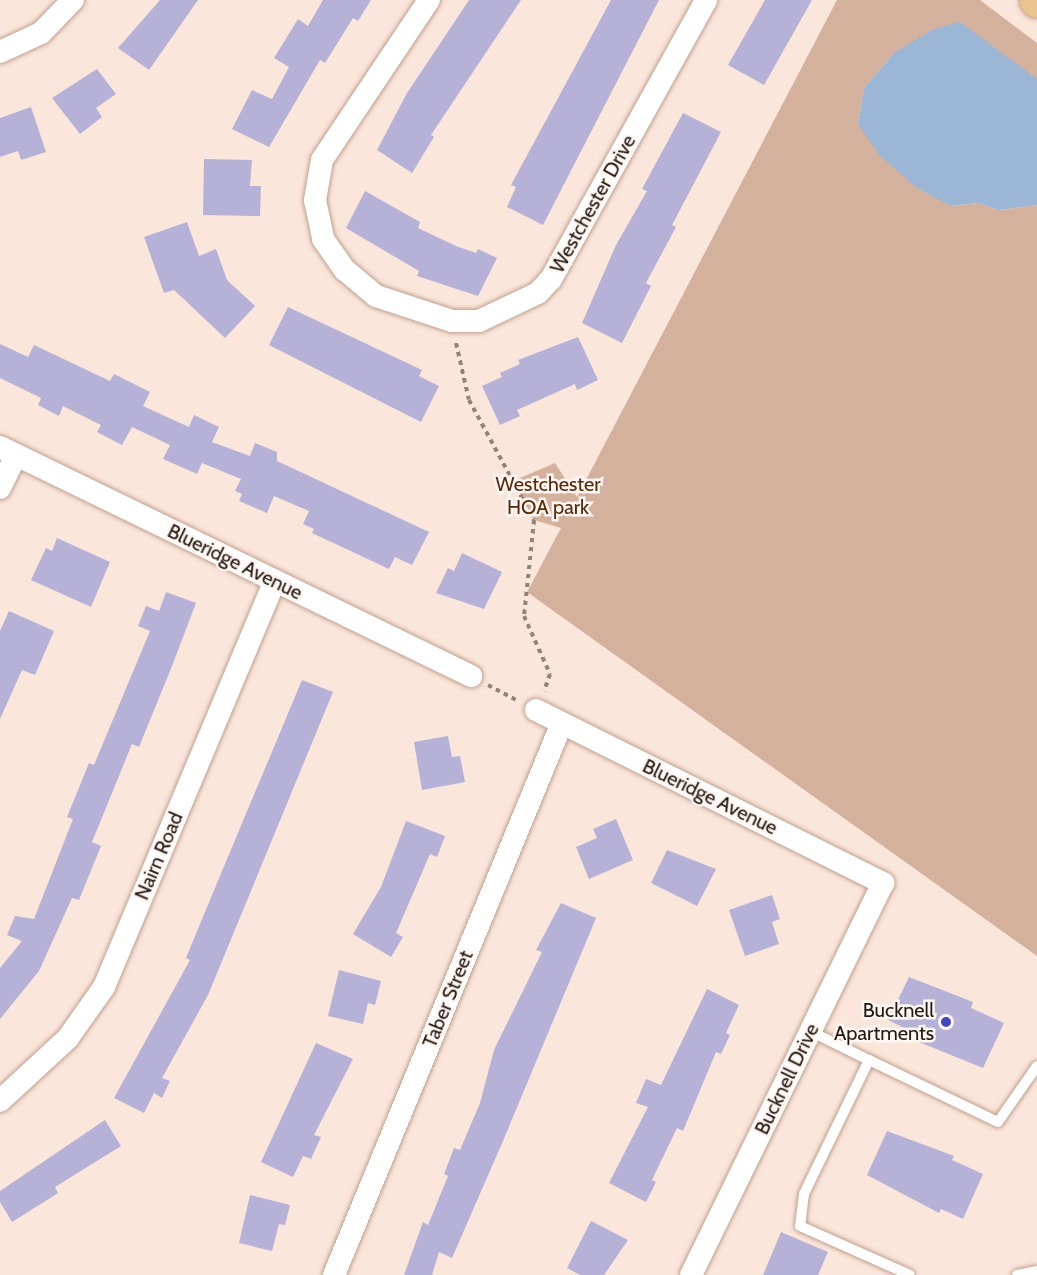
<!DOCTYPE html>
<style>
body{margin:0}
#map{position:relative;width:1037px;height:1275px;overflow:hidden;background:#fbe6db;font-family:Cabin,sans-serif}
div>[style]{position:absolute}
[style*='--x']{left:calc(var(--x)*1px);top:calc(var(--y)*1px);width:calc(var(--w)*1px);rotate:calc(var(--a)*1deg)}
.green>*{inset:0;background:#d4b19d}
.water>*{inset:0;background:#9cb7d5}
.building>*{inset:0;background:#b6b1d6}
.path>*{height:4px;margin-top:-2px;transform-origin:0;background:repeating-linear-gradient(90deg,#94837a 0 4.5px,transparent 0 9px)}
.roads{filter:drop-shadow(0 0 2px #c0a08e) drop-shadow(0 0 2px #c0a08e)}
.lane>*{height:10px;margin:-5px;padding:0 5px;transform-origin:5px;border-radius:5px;background:#fff}
.street>*{height:22px;margin:-11px;padding:0 11px;transform-origin:11px;border-radius:11px;background:#fff}
.primary>*{height:33px;margin:-16.5px;padding:0 16.5px;transform-origin:16.5px;border-radius:16.5px;background:#ebc38f}
.dots>*{width:16px;height:16px;translate:-50% -50%;box-sizing:border-box;border:3px solid #fdf6f2;border-radius:50%}
span{translate:-50% -50%;white-space:nowrap;text-align:center;line-height:1.15;-webkit-text-stroke:5px #fdf6f2;paint-order:stroke}
.street-label{font-size:20px;color:#22160f}
.park-label{font-size:20px;color:#582807}
.poi-label{font-size:20px;color:#22160f}
.right{translate:-100% -50%;text-align:right}
</style>
<div id="map">
<div class="green">
<i style="clip-path:polygon(837px 0,980px 0,1037px 43px,1037px 79px,894px 53px,864px 88px,858px 124px,951px 206px,978px 203px,998px 210px,1037px 205px,1037px 956px,527px 592px,561px 528px,534px 520px,513px 481px,555px 463px,577px 497px)"></i>
</div>
<div class="water">
<i style="clip-path:polygon(960px 22px,1037px 79px,1037px 205px,998px 210px,978px 203px,951px 206px,917px 188px,880px 156px,858px 124px,864px 88px,894px 53px,934px 29px)"></i>
</div>
<div class="building">
<i style="clip-path:polygon(160px 0,198px 0,149px 70px,118px 48px)"></i>
<i style="clip-path:polygon(323px 0,371px 0,358px 21px,353px 18px,325px 63px,320px 60px,269px 147px,232px 129px,252px 90px,272px 99px,289px 67px,274px 58px,298px 19px,308px 26px)"></i>
<i style="clip-path:polygon(469px 0,521px 0,431px 135px,434px 137px,412px 173px,377px 150px,407px 93px)"></i>
<i style="clip-path:polygon(611px 0,659px 0,543px 225px,507px 207px,516px 187px,511px 185px)"></i>
<i style="clip-path:polygon(765px 0,812px 0,764px 85px,728px 65px)"></i>
<i style="clip-path:polygon(97px 69px,116px 94px,96px 108px,102px 117px,80px 134px,52px 98px)"></i>
<i style="clip-path:polygon(31px 107px,46px 152px,21px 160px,18px 151px,0 157px,0 118px)"></i>
<i style="clip-path:polygon(683px 113px,721px 132px,672px 225px,676px 227px,646px 283px,651px 286px,622px 343px,582px 323px,616px 245px,647px 191px,642px 189px)"></i>
<i style="clip-path:polygon(204px 159px,252px 160px,250px 186px,261px 186px,260px 216px,203px 215px)"></i>
<i style="clip-path:polygon(365px 191px,420px 222px,418px 228px,456px 246px,476px 253px,478px 249px,497px 258px,478px 296px,417px 276px,419px 271px,346px 228px)"></i>
<i style="clip-path:polygon(187px 222px,199px 256px,216px 249px,227px 280px,255px 306px,225px 338px,174px 290px,164px 293px,144px 237px)"></i>
<i style="clip-path:polygon(288px 307px,422px 370px,419px 376px,439px 386px,421px 422px,269px 345px)"></i>
<i style="clip-path:polygon(578px 337px,598px 380px,577px 390px,575px 384px,517px 410px,520px 416px,500px 425px,482px 386px,502px 377px,500px 373px,520px 364px,518px 360px)"></i>
<i style="clip-path:polygon(0 344px,28px 357px,34px 345px,110px 381px,114px 374px,150px 392px,143px 406px,189px 427px,194px 415px,219px 427px,212px 442px,250px 456px,255px 443px,277px 452px,277px 461px,429px 532px,412px 565px,395px 557px,389px 569px,312px 533px,314px 529px,303px 524px,309px 511px,274px 496px,267px 513px,239px 501px,242px 494px,235px 491px,241px 479px,202px 463px,197px 474px,163px 459px,170px 445px,132px 427px,122px 445px,97px 432px,101px 425px,63px 406px,59px 416px,38px 405px,41px 398px,0 378px)"></i>
<i style="clip-path:polygon(57px 538px,110px 562px,91px 607px,31px 580px,46px 548px,52px 551px)"></i>
<i style="clip-path:polygon(462px 553px,502px 572px,484px 609px,436px 593px,448px 568px,454px 571px)"></i>
<i style="clip-path:polygon(166px 592px,196px 603px,172px 666px,139px 747px,132px 744px,92px 842px,101px 846px,79px 900px,72px 898px,39px 971px,0 1019px,0 968px,22px 941px,7px 935px,15px 916px,34px 919px,73px 819px,67px 817px,89px 763px,94px 765px,150px 631px,138px 626px,146px 606px,159px 611px)"></i>
<i style="clip-path:polygon(9px 611px,54px 631px,35px 675px,22px 670px,0 719px,0 631px)"></i>
<i style="clip-path:polygon(302px 680px,333px 692px,208px 995px,162px 1078px,170px 1081px,162px 1098px,154px 1093px,144px 1113px,114px 1098px,190px 960px,186px 958px,217px 883px)"></i>
<i style="clip-path:polygon(448px 736px,452px 757px,460px 756px,465px 782px,422px 790px,414px 742px)"></i>
<i style="clip-path:polygon(616px 819px,633px 860px,589px 879px,576px 847px,597px 838px,593px 829px)"></i>
<i style="clip-path:polygon(406px 821px,445px 836px,437px 857px,430px 854px,396px 933px,403px 937px,391px 957px,353px 934px,381px 887px)"></i>
<i style="clip-path:polygon(667px 850px,716px 869px,697px 906px,651px 883px)"></i>
<i style="clip-path:polygon(772px 895px,780px 919px,772px 922px,779px 944px,745px 956px,729px 910px)"></i>
<i style="clip-path:polygon(561px 903px,596px 918px,503px 1141px,452px 1258px,439px 1252px,432px 1275px,404px 1275px,423px 1222px,428px 1225px,448px 1176px,444px 1174px,454px 1148px,460px 1150px,480px 1103px,494px 1050px,542px 952px,536px 950px)"></i>
<i style="clip-path:polygon(339px 970px,381px 981px,375px 1005px,368px 1003px,363px 1024px,328px 1016px)"></i>
<i style="clip-path:polygon(909px 977px,973px 1002px,971px 1008px,1004px 1023px,983px 1068px,914px 1040px,916px 1034px,888px 1020px)"></i>
<i style="clip-path:polygon(707px 989px,739px 1005px,726px 1033px,730px 1035px,721px 1054px,716px 1052px,683px 1131px,677px 1128px,652px 1180px,656px 1182px,646px 1202px,609px 1183px,648px 1107px,636px 1103px,646px 1079px,661px 1085px)"></i>
<i style="clip-path:polygon(316px 1043px,353px 1059px,314px 1135px,321px 1137px,311px 1159px,303px 1156px,293px 1177px,261px 1162px)"></i>
<i style="clip-path:polygon(105px 1120px,121px 1146px,55px 1187px,58px 1193px,12px 1222px,0 1202px,0 1191px)"></i>
<i style="clip-path:polygon(887px 1131px,954px 1156px,952px 1160px,983px 1174px,963px 1219px,941px 1209px,939px 1213px,867px 1175px)"></i>
<i style="clip-path:polygon(250px 1195px,290px 1205px,285px 1225px,279px 1224px,272px 1251px,239px 1243px)"></i>
<i style="clip-path:polygon(591px 1221px,628px 1240px,604px 1275px,580px 1275px,567px 1268px)"></i>
<i style="clip-path:polygon(781px 1232px,828px 1252px,818px 1275px,763px 1275px)"></i>
</div>
<div class="path">
<i style="--x:456;--y:343;--w:58;--a:77.2"></i>
<i style="--x:469;--y:400;--w:136;--a:61.6"></i>
<i style="--x:534;--y:520;--w:97;--a:95.9"></i>
<i style="--x:524;--y:616;--w:64;--a:65.9"></i>
<i style="--x:550;--y:674;--w:18;--a:109"></i>
<i style="--x:488;--y:685;--w:32;--a:28"></i>
</div>
<div class="roads">
<div class="lane">
<i style="--x:810;--y:1031;--w:66;--a:26.2"></i>
<i style="--x:869;--y:1060;--w:149;--a:115.9"></i>
<i style="--x:804;--y:1194;--w:32;--a:97"></i>
<i style="--x:800;--y:1226;--w:120;--a:24"></i>
<i style="--x:869;--y:1060;--w:143;--a:25.7"></i>
<i style="--x:998;--y:1122;--w:68;--a:-55.1"></i>
<i style="--x:1017;--y:1275;--w:20;--a:-11"></i>
</div>
<div class="street">
<i style="--x:429;--y:0;--w:192;--a:123.8"></i>
<i style="--x:322;--y:160;--w:41;--a:99.9"></i>
<i style="--x:315;--y:200;--w:40;--a:78"></i>
<i style="--x:323;--y:239;--w:38;--a:55"></i>
<i style="--x:345;--y:270;--w:40;--a:40"></i>
<i style="--x:376;--y:296;--w:80;--a:18.2"></i>
<i style="--x:452;--y:321;--w:27;--a:0"></i>
<i style="--x:479;--y:321;--w:65;--a:-25.4"></i>
<i style="--x:538;--y:293;--w:19;--a:-47"></i>
<i style="--x:551;--y:279;--w:319;--a:-60.9"></i>
<i style="--x:0;--y:52;--w:45;--a:-24.9"></i>
<i style="--x:41;--y:33;--w:46;--a:-45.9"></i>
<i style="--x:0;--y:447;--w:524;--a:25.93"></i>
<i style="--x:0;--y:488;--w:37;--a:-64"></i>
<i style="--x:536;--y:710;--w:388;--a:26.5"></i>
<i style="--x:883;--y:883;--w:436;--a:116.1"></i>
<i style="--x:0;--y:1101;--w:93;--a:-42.8"></i>
<i style="--x:68;--y:1038;--w:62;--a:-54.8"></i>
<i style="--x:104;--y:987;--w:439;--a:-67.2"></i>
<i style="--x:334;--y:1275;--w:597;--a:-67.56"></i>
</div>
<div class="primary">
<i style="--x:1036;--y:0;--w:1;--a:45"></i>
</div>
</div>
<div class="dots">
<i style="left:946px;top:1022px;background:#4547bc"></i>
</div>
<div class="street-label">
<span style="left:593px;top:204px;rotate:-61deg">Westchester Drive</span>
<span style="left:235px;top:562px;rotate:26deg">Blueridge Avenue</span>
<span style="left:710px;top:797px;rotate:26deg">Blueridge Avenue</span>
<span style="left:159px;top:856px;rotate:-67deg">Nairn Road</span>
<span style="left:448px;top:999px;rotate:-68deg">Taber Street</span>
<span style="left:787px;top:1079px;rotate:-64deg">Bucknell Drive</span>
</div>
<div class="park-label">
<span style="left:548px;top:496px">Westchester<br>HOA park</span>
</div>
<div class="poi-label">
<span class="right" style="left:934px;top:1022px">Bucknell<br>Apartments</span>
</div>
</div>
